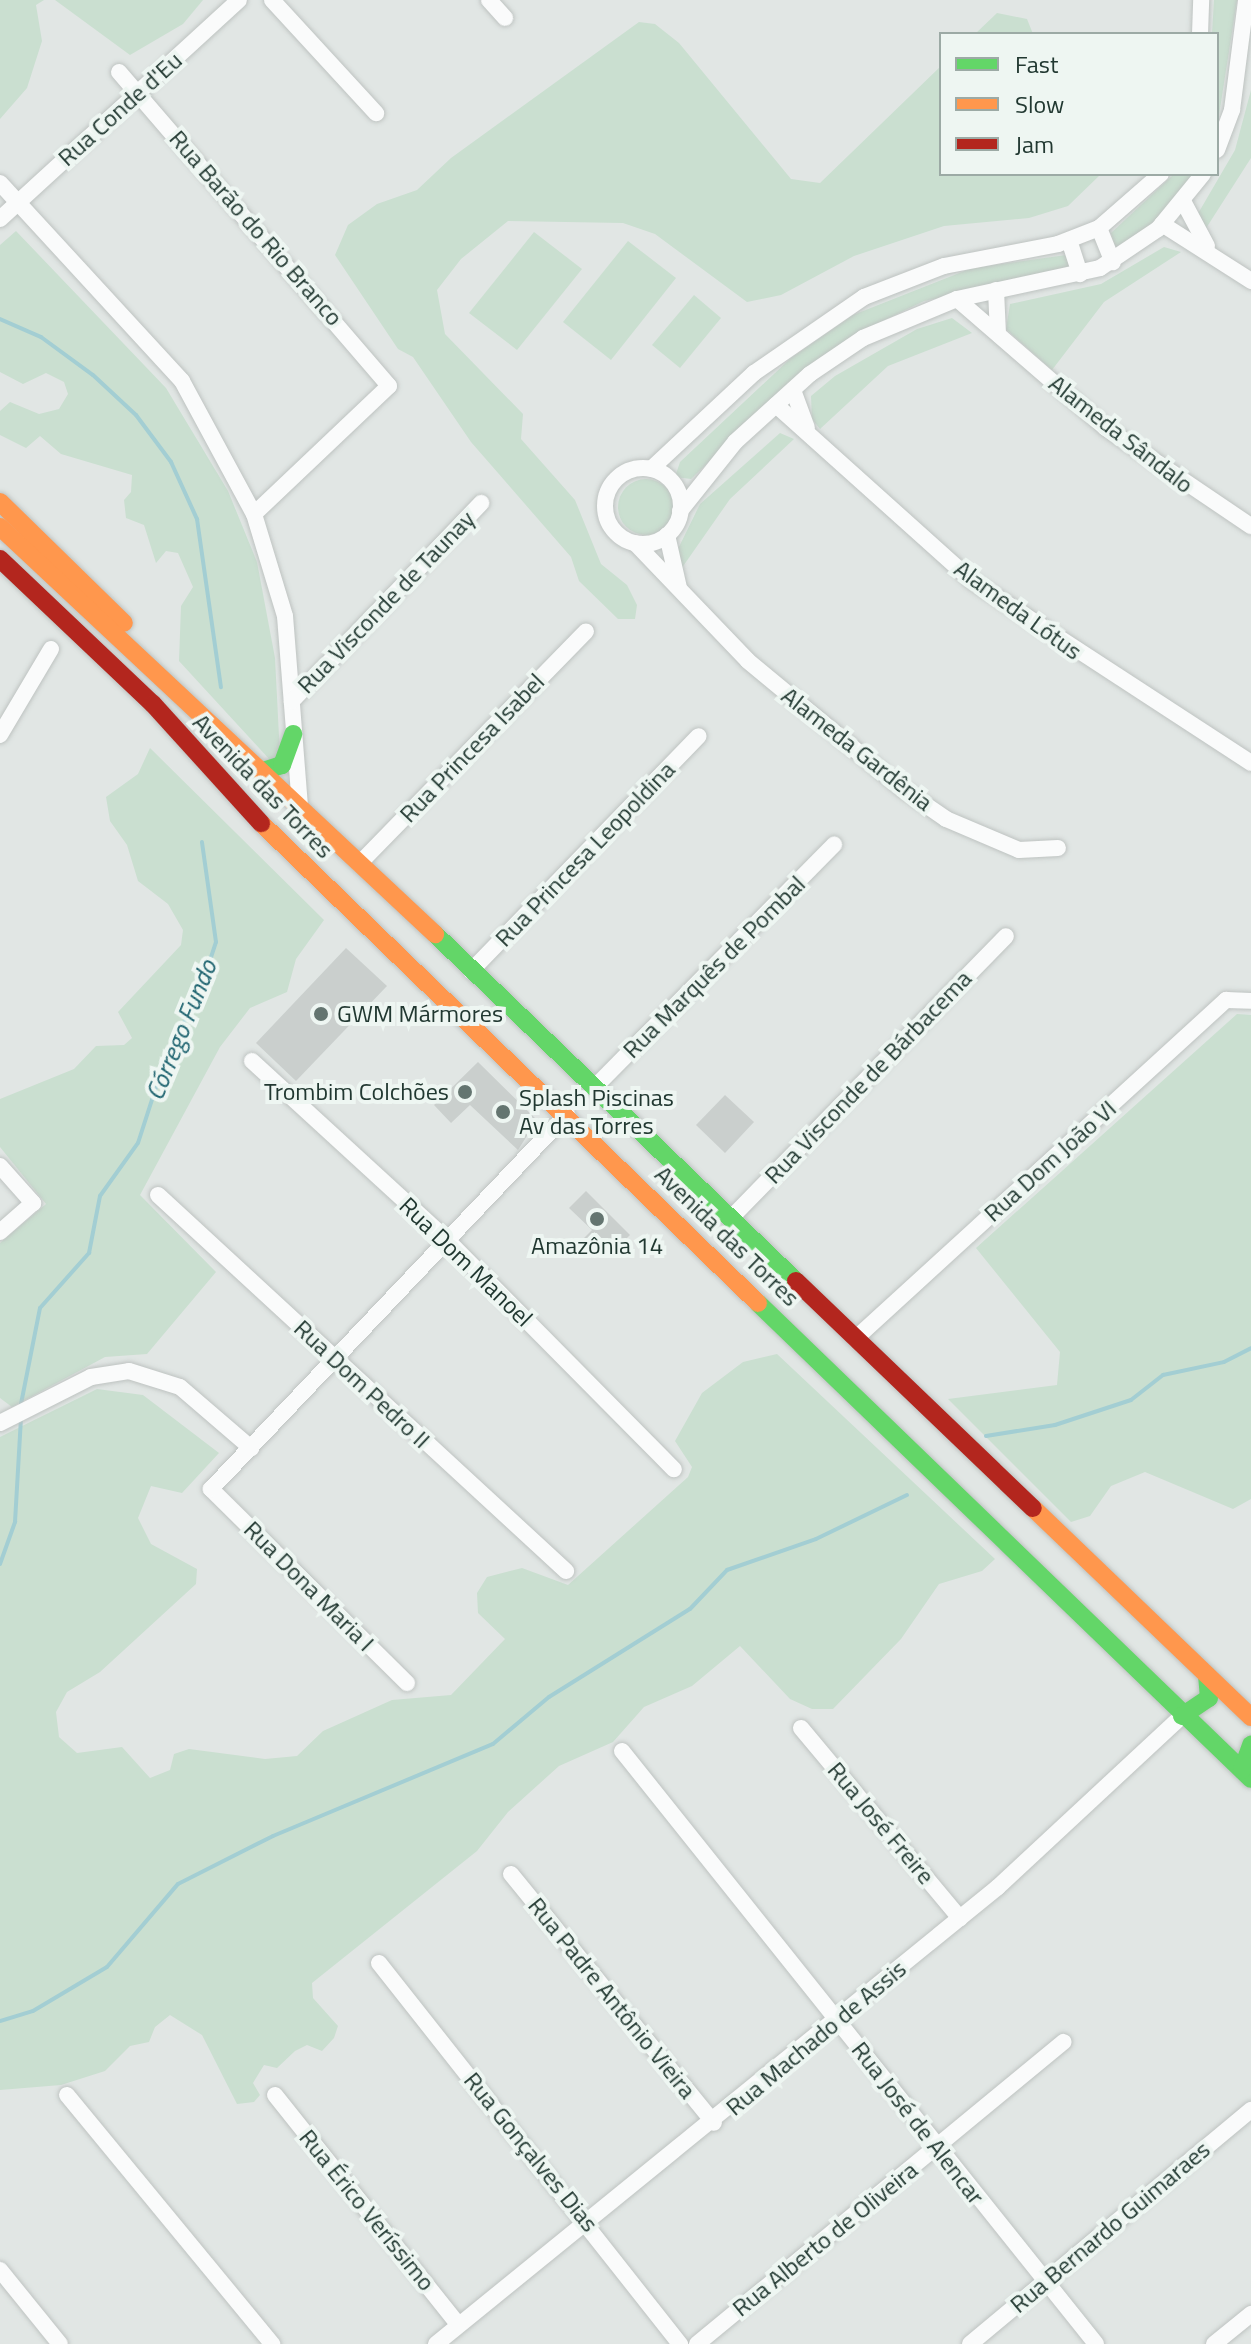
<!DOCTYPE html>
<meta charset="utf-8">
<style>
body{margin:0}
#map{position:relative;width:1251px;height:2344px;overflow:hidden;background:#e1e6e4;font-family:"Titillium Web",sans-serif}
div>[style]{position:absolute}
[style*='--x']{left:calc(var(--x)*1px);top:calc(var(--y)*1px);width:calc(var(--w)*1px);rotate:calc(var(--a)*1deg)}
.green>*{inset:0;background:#cadfd0}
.round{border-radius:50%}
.stream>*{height:4px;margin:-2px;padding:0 2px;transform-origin:2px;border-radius:2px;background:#a3ced3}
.building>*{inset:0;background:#cacfcd}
.roads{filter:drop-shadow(0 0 2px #bec3c1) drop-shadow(0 0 2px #bec3c1)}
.street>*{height:16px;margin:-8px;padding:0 8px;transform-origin:8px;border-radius:8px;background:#fafbfb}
.street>.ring{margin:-8px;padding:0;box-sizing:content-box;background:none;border:16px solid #fafbfb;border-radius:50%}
.fast>*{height:18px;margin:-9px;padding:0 9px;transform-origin:9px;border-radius:9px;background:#63d668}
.slow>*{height:18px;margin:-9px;padding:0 9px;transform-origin:9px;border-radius:9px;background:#ff974d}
.jam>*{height:18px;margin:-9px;padding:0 9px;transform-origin:9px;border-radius:9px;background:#b3261e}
.dots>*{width:22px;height:22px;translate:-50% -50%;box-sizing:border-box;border:4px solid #eef6f2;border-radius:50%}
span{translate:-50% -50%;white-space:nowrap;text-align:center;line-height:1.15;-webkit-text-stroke:8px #eef6f2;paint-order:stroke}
.street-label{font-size:24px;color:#213831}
.poi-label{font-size:24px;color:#213831}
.left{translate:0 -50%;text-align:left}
.right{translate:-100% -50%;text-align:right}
.water-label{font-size:26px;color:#1f6470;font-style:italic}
.legend{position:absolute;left:939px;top:32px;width:280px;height:144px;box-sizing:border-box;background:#eef6f2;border:2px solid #9caaa5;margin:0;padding:10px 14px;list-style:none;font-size:24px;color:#213831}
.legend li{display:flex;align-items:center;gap:16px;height:40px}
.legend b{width:40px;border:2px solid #9caaa5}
</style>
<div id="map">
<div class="green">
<i style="clip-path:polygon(0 0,44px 0,36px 5px,42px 41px,27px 88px,0 119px)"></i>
<i style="clip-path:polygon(55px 0,203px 0,183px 24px,130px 55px)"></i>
<i style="clip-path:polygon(1214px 0,1237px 0,1217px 128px,1217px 34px,1212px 34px)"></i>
<i style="clip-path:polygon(997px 13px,1027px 19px,1033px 34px,975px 34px)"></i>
<i style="clip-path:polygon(639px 22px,655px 24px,679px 43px,791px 179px,820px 183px,941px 66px,941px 174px,1101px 174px,1068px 206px,1029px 218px,944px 226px,854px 256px,781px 295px,747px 302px,655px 234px,623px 223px,508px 221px,461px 259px,437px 290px,445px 334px,523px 414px,521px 439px,575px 500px,601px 564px,627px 585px,637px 605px,635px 619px,618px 619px,579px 581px,571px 557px,471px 442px,413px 357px,398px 349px,335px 255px,348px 225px,377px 204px,417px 190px,451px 158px)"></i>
<i style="clip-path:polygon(1251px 90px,1251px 158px,1203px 233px,1196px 217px,1235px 150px)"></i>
<i style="clip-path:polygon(1174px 174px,1196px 174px,1157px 221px,1115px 248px,1111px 233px)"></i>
<i style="clip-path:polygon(16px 231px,166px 388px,228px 491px,257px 562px,275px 658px,280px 756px,271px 761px,179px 661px,181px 606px,193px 587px,178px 553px,166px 551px,156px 563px,144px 525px,126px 518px,124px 500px,131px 492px,132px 475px,61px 454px,40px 436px,26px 448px,0 435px,0 411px,10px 402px,39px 414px,59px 409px,68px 394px,64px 382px,46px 373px,23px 384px,0 372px,0 245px)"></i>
<i style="clip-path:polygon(534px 232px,582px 269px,517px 350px,469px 313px)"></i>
<i style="clip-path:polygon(628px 241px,676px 278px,611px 360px,563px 322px)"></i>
<i style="clip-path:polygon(1164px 247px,1181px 252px,1104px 302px,1052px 370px,1006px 329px,1010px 304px,1101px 284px)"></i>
<i style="clip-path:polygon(1066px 255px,1071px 265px,1061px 273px,924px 301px,852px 336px,785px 388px,691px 479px,675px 477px,680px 462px,791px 358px,853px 315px,972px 268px)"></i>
<i style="clip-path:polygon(694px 295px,721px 318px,680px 368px,652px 345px)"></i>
<i style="clip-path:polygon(952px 318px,972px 333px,888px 366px,820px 429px,812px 419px,811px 396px,835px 376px,917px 329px)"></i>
<i style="clip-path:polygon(780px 433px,794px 439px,730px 499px,679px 572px,675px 555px,700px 504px)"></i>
<i class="round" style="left:618px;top:479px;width:56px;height:56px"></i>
<i style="clip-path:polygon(150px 748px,324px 920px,296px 959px,287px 992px,250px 1008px,220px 1047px,140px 1195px,216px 1272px,147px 1354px,105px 1357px,12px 1407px,0 1398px,0 1243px,46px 1204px,0 1147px,0 1099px,74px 1069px,96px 1046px,124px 1045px,132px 1038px,118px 1012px,181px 945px,183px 930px,168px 904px,138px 881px,127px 845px,110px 821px,106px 797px,138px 774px)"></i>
<i style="clip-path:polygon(1237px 1014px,1251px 1015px,1251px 1499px,1233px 1509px,1145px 1472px,1111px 1486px,1090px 1516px,1071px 1522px,948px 1399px,1057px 1385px,1060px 1352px,976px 1248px)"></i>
<i style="clip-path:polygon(777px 1354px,995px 1559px,982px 1571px,939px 1584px,901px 1639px,833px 1709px,812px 1709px,790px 1699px,740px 1646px,692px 1686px,644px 1707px,613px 1742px,559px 1766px,508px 1812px,477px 1851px,312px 1983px,313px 1998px,338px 2026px,334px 2038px,322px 2051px,307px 2045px,295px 2051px,277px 2068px,264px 2065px,253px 2083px,260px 2095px,254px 2102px,237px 2104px,202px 2035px,170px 2015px,155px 2027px,149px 2042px,130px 2046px,105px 2071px,61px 2085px,0 2090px,0 1437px,97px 1389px,143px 1395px,219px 1453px,182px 1493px,151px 1486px,138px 1518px,151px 1544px,197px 1569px,196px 1584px,100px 1672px,67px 1692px,56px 1712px,59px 1737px,77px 1753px,122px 1747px,150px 1778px,170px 1770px,174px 1754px,189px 1749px,265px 1759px,297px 1756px,323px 1731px,392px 1700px,451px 1695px,505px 1639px,478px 1613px,477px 1593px,487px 1577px,522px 1568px,568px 1585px,688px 1477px,692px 1467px,675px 1441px,702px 1393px,743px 1362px)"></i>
</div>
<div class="stream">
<i style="--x:0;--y:319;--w:45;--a:23.7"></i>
<i style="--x:41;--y:337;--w:64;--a:36.2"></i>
<i style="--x:93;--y:375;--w:59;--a:42.9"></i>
<i style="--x:136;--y:415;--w:59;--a:53.3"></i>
<i style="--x:171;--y:462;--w:63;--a:65.5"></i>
<i style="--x:197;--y:519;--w:170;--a:81.9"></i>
<i style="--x:20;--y:1409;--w:103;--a:-78.8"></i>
<i style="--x:40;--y:1308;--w:74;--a:-48.3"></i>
<i style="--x:89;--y:1253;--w:58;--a:-79.1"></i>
<i style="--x:100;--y:1196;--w:65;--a:-54.4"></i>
<i style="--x:138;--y:1143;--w:95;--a:-72.1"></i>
<i style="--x:167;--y:1053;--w:64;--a:-61"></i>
<i style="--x:198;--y:997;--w:58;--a:-71.9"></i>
<i style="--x:216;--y:942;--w:101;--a:-98"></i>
<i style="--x:986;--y:1436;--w:70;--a:-9.1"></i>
<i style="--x:1055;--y:1425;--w:80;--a:-18.2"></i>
<i style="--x:1131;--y:1400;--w:41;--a:-38"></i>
<i style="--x:1163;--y:1375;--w:62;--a:-12"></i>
<i style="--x:1224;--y:1362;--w:30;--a:-27"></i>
<i style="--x:0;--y:1564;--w:45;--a:-70.3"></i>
<i style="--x:15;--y:1522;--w:105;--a:-86.7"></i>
<i style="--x:0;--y:2021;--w:34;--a:-17"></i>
<i style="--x:33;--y:2011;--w:86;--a:-30.7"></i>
<i style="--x:107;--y:1967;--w:109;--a:-49.5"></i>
<i style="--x:178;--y:1884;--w:106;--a:-26.8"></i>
<i style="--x:273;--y:1836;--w:238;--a:-22.7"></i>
<i style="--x:493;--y:1744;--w:73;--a:-40"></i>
<i style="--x:549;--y:1697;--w:166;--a:-32"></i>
<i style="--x:690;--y:1609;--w:54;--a:-46.5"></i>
<i style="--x:727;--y:1570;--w:94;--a:-19.2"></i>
<i style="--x:816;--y:1539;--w:101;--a:-25.8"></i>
</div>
<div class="building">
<i style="clip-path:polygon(346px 948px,387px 986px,296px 1081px,256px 1043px)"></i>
<i style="clip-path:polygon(478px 1062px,537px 1120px,518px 1150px,470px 1105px,451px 1123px,434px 1105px)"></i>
<i style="clip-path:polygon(725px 1095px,754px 1122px,725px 1153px,696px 1125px)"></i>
<i style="clip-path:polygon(586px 1191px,630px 1235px,614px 1251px,608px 1245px,596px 1257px,581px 1241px,592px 1230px,569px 1208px)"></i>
</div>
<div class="roads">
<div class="street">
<i style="--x:272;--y:0;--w:154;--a:47.4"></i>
<i style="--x:489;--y:0;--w:24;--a:48"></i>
<i style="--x:1200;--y:34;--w:34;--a:-88"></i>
<i style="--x:119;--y:72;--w:414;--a:49.3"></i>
<i style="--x:389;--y:386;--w:186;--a:136.5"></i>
<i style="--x:1217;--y:150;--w:43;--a:-69.4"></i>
<i style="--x:1232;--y:110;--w:111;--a:-82.7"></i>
<i style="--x:0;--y:183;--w:269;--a:47.4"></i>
<i style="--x:182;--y:381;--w:151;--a:61.6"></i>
<i style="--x:254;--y:514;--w:107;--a:73.1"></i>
<i style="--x:285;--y:616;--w:191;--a:85.5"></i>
<i style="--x:1183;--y:201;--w:51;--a:61.9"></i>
<i style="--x:0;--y:219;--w:324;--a:-42.5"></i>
<i style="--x:1162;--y:224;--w:106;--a:32.6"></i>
<i style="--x:1099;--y:228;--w:37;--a:68"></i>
<i style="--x:1069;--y:240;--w:36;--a:72"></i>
<i style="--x:996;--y:290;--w:44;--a:87.4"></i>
<i style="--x:957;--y:299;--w:197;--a:40.9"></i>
<i style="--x:1106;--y:428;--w:175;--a:34.1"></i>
<i style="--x:793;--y:390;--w:40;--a:69.8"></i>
<i style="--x:776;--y:405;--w:263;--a:41.9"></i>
<i style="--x:972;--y:581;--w:333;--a:33.1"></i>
<i class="ring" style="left:605px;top:468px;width:60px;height:60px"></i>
<i style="--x:651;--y:469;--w:141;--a:-43"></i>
<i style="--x:754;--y:373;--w:134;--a:-34.6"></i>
<i style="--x:864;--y:297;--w:86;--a:-21.2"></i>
<i style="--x:944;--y:266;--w:116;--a:-10.9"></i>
<i style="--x:1058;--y:244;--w:44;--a:-21.3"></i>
<i style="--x:1099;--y:228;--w:82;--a:-41.1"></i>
<i style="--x:680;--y:511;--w:88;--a:-51.4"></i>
<i style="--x:735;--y:442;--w:101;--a:-42.2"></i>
<i style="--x:810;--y:374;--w:64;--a:-34.2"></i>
<i style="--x:863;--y:338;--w:102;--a:-22.5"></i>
<i style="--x:957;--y:299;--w:146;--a:-12.2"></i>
<i style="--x:1100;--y:268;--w:70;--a:-33.9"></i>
<i style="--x:1158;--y:229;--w:71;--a:-50.7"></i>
<i style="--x:667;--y:535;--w:54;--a:77.2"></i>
<i style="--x:635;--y:543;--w:163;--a:46.2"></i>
<i style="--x:748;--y:661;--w:202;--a:39.6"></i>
<i style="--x:904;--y:790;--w:51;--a:34.6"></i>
<i style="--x:946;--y:819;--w:79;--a:23"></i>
<i style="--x:1019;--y:850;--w:39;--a:-3"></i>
<i style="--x:292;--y:701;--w:274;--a:-46.3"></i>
<i style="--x:0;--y:735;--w:100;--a:-59.3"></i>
<i style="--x:359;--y:864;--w:325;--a:-45.7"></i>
<i style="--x:471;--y:971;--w:327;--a:-45.9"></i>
<i style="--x:252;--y:1061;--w:263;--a:42.5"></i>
<i style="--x:446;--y:1239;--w:324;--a:45.3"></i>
<i style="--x:594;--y:1088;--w:342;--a:-45.4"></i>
<i style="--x:0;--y:1166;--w:50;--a:48.3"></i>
<i style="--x:33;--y:1203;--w:44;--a:138.7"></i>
<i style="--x:158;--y:1195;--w:555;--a:42.66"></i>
<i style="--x:730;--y:1219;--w:395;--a:-45.7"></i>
<i style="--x:855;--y:1339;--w:503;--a:-42.42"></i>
<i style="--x:1226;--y:1000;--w:25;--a:2"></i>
<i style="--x:0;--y:1423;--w:102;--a:-26.8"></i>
<i style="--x:91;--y:1377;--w:38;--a:-9"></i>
<i style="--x:129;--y:1371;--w:53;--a:17.4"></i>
<i style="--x:180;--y:1387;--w:94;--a:40.7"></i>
<i style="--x:407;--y:1683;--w:276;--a:-135.3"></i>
<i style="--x:211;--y:1489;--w:517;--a:-46.49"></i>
<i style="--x:801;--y:1728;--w:248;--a:50.1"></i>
<i style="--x:622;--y:1751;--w:759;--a:51.36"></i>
<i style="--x:511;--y:1874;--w:321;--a:50.8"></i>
<i style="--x:379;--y:1963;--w:486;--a:51.7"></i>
<i style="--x:67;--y:2095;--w:323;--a:50.5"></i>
<i style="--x:275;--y:2095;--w:293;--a:51.4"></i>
<i style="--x:0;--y:2270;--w:95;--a:51"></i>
<i style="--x:436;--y:2344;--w:724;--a:-39.12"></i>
<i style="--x:998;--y:1887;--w:251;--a:-42.9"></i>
<i style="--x:697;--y:2344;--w:475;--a:-39.5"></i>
<i style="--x:970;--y:2344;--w:366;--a:-39.8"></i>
<i style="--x:1214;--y:2344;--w:48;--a:-39"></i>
</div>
<div class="fast">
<i style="--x:263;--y:771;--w:20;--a:-18"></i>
<i style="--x:282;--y:765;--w:33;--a:-70"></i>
<i style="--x:435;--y:934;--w:501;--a:43.87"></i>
<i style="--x:758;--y:1303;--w:685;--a:43.99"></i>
<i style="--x:1182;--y:1716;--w:32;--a:-34"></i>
<i style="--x:1209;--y:1698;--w:23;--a:-95"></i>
<i style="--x:1242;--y:1770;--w:27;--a:-70"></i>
</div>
<div class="slow">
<i style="--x:0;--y:502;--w:173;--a:44.3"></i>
<i style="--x:0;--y:527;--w:596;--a:43.1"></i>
<i style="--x:261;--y:823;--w:691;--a:44"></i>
<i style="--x:1033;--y:1508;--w:302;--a:43.8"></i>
</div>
<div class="jam">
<i style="--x:0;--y:559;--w:211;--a:43.5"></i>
<i style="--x:153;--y:704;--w:161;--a:47.8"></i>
<i style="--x:796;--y:1281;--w:328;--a:43.8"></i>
</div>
</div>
<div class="dots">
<i style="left:321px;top:1014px;background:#647570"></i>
<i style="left:465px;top:1092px;background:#647570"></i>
<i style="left:503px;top:1112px;background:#647570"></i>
<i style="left:597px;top:1219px;background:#647570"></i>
</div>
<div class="street-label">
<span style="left:120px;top:109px;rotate:-42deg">Rua Conde d'Eu</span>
<span style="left:256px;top:228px;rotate:49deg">Rua Barão do Rio Branco</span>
<span style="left:1121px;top:434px;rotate:38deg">Alameda Sândalo</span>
<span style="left:386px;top:602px;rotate:-46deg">Rua Visconde de Taunay</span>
<span style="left:1018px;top:610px;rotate:36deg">Alameda Lótus</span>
<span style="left:472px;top:748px;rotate:-46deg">Rua Princesa Isabel</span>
<span style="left:857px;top:749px;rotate:38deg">Alameda Gardênia</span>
<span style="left:263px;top:786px;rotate:46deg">Avenida das Torres</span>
<span style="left:585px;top:854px;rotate:-46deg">Rua Princesa Leopoldina</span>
<span style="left:714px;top:967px;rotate:-45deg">Rua Marquês de Pombal</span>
<span style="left:868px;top:1077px;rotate:-46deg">Rua Visconde de Bárbacema</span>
<span style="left:1050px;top:1161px;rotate:-42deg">Rua Dom João VI</span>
<span style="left:727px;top:1236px;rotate:44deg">Avenida das Torres</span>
<span style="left:466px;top:1262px;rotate:44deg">Rua Dom Manoel</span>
<span style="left:362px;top:1384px;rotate:43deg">Rua Dom Pedro II</span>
<span style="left:309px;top:1586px;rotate:45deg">Rua Dona Maria I</span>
<span style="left:881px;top:1823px;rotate:50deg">Rua José Freire</span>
<span style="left:612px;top:1998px;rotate:51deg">Rua Padre Antônio Vieira</span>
<span style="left:816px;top:2038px;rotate:-40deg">Rua Machado de Assis</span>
<span style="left:918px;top:2123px;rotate:52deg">Rua José de Alencar</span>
<span style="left:531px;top:2152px;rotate:51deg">Rua Gonçalves Dias</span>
<span style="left:367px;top:2210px;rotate:51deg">Rua Érico Veríssimo</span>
<span style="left:1110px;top:2227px;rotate:-40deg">Rua Bernardo Guimaraes</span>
<span style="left:825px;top:2239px;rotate:-39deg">Rua Alberto de Oliveira</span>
</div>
<div class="poi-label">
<span class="left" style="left:337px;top:1014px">GWM Mármores</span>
<span class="right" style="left:449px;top:1092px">Trombim Colchões</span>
<span class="left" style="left:519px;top:1112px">Splash Piscinas<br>Av das Torres</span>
<span style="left:597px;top:1246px">Amazônia 14</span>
</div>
<div class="water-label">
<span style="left:181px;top:1030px;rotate:-68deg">Córrego Fundo</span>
</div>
<ul class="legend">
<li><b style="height:10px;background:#63d668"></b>Fast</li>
<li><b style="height:10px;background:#ff974d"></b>Slow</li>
<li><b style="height:10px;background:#b3261e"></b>Jam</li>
</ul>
</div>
